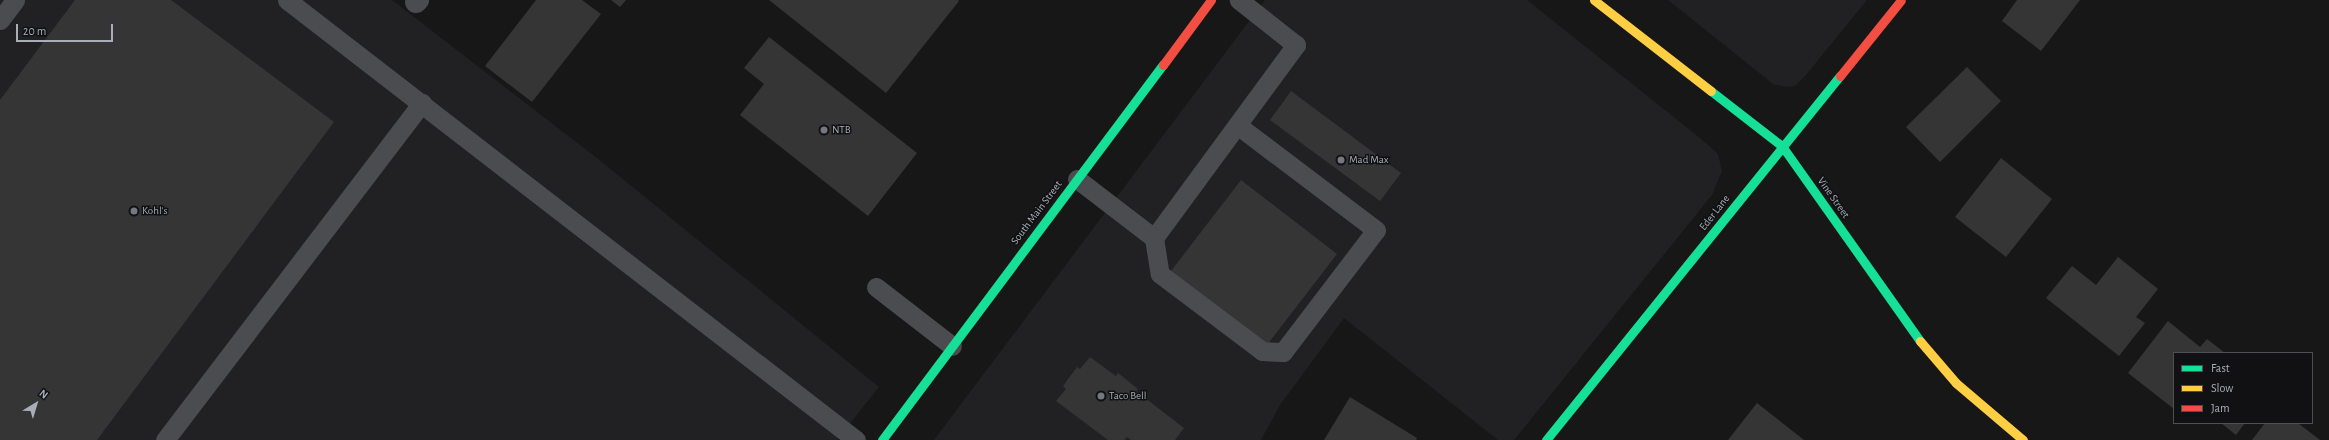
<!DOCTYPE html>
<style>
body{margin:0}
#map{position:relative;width:2329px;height:440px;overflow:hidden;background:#171717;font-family:"Alegreya Sans",sans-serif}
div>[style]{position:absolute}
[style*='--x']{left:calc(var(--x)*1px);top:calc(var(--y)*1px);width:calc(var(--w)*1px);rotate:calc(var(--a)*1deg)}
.built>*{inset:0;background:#212123}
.building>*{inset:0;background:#353536}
.lane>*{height:19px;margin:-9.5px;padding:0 9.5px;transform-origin:9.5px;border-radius:9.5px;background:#4b4c50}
.street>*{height:22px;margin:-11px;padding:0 11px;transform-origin:11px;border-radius:11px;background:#4b4c50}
.fast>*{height:9px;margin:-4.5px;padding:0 4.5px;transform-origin:4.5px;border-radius:4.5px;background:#16e098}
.slow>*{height:9px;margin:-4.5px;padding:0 4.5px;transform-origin:4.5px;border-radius:4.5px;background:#ffcf43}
.jam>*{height:9px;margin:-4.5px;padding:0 4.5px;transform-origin:4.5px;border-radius:4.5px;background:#f24e42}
.dots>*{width:11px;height:11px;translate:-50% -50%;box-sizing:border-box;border:2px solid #111113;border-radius:50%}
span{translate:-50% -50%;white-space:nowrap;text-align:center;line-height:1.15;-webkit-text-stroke:3px #111113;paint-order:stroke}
.poi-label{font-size:11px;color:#a8adb8}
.left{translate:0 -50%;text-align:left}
.street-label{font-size:11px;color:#a8adb8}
.legend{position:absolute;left:2173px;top:352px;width:140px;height:72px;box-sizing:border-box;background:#111113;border:1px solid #4d4f55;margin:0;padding:5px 7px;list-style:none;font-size:12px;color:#a8adb8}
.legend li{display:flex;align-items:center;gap:8px;height:20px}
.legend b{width:20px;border:1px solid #4d4f55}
.north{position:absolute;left:16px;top:384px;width:40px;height:40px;-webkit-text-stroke:3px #111113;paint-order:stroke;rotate:38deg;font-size:11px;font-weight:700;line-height:16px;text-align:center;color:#a8adb8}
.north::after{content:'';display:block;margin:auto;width:14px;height:18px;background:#a8adb8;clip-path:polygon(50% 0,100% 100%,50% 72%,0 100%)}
.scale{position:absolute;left:16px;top:24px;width:97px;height:18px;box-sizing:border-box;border:2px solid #a8adb8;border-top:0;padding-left:5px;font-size:12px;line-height:14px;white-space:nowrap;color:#a8adb8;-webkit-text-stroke:3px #111113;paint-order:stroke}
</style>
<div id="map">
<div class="built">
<i style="clip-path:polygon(0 0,392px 0,597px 158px,879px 387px,837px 440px,0 440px)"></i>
<i style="clip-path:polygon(1265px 0,1527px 0,1700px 138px,1718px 154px,1722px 171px,1712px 195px,1514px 440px,1498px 440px,1344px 318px,1280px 405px,1261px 440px,934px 440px)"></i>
<i style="clip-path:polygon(1668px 0,1867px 0,1806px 75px,1795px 86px,1786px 87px,1773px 84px)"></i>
</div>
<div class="building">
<i style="clip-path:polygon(75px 0,171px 0,334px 122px,97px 440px,0 440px,0 100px)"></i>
<i style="clip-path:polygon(536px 0,582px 0,601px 14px,532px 102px,485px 66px)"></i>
<i style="clip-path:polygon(611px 0,626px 0,620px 7px)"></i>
<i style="clip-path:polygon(769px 0,958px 0,959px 1px,886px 93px)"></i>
<i style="clip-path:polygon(2017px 0,2080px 0,2041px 51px,2002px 21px)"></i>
<i style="clip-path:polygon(769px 37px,917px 153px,868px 216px,740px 115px,764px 84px,744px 68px)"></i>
<i style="clip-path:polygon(1967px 67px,2001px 101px,1940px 162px,1906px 127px)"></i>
<i style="clip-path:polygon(1291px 91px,1401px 173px,1380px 201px,1270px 120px)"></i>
<i style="clip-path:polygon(2001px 158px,2052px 199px,2006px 257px,1955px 217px)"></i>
<i style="clip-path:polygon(1241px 180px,1337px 254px,1267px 345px,1171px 271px)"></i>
<i style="clip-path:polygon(2118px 257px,2158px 289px,2136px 317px,2145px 323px,2119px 356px,2046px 298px,2072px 266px,2096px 285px)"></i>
<i style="clip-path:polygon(2168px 321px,2200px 347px,2207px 339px,2225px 353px,2174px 353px,2174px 409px,2128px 373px)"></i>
<i style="clip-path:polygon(1090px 357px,1116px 376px,1118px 373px,1138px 389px,1136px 391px,1184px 428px,1175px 440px,1131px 440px,1127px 437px,1124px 440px,1108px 440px,1056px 401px,1066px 389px,1063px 386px,1077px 367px,1080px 369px)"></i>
<i style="clip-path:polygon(1350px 397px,1417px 438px,1416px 440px,1324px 440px)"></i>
<i style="clip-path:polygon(1757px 403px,1804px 440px,1728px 440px)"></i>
<i style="clip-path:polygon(2221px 423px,2245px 423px,2236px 435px)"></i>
<i style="clip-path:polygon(2265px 423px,2298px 423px,2320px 440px,2252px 440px)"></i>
</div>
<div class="lane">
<i style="--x:287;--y:0;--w:719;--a:37.71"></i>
<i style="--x:0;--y:20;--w:25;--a:-53"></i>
<i style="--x:1077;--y:179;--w:97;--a:37.5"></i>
<i style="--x:1154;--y:238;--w:240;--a:-53.7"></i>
<i style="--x:1296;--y:45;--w:73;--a:-141.7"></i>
<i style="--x:1154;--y:238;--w:36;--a:81"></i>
<i style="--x:1160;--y:274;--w:128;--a:37"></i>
<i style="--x:1262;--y:351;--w:21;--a:3"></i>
<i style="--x:1283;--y:352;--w:153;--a:-52.7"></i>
<i style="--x:1376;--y:230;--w:174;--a:-142.9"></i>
<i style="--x:876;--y:287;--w:96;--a:37.8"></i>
<i style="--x:165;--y:440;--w:424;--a:-52.7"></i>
</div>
<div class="street">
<i style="--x:416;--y:2;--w:3;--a:-45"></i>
</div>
<div class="fast">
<i style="--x:1711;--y:91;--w:90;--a:37.8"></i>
<i style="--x:1782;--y:146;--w:239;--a:54.7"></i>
<i style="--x:882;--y:440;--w:469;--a:-53.2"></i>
<i style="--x:1546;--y:440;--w:468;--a:-51.1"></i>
</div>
<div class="slow">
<i style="--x:1594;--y:0;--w:148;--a:37.9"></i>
<i style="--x:1920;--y:341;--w:55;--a:49.4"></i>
<i style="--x:1956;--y:383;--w:88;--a:40.4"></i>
</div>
<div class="jam">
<i style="--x:1163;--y:65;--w:81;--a:-53.6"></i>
<i style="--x:1840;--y:76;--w:97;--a:-51.2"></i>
</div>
<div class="dots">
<i style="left:824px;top:130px;background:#757880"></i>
<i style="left:1341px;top:160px;background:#757880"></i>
<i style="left:134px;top:211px;background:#757880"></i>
<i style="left:1101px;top:396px;background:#757880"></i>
</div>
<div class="poi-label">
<span class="left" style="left:832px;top:130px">NTB</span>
<span class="left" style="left:1349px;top:160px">Mad Max</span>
<span class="left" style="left:142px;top:211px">Kohl's</span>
<span class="left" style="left:1109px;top:396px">Taco Bell</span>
</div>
<div class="street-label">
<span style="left:1833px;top:198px;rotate:55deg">Vine Street</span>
<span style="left:1037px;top:213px;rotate:-53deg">South Main Street</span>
<span style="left:1715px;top:213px;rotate:-52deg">Eder Lane</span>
</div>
<ul class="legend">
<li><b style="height:5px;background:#16e098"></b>Fast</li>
<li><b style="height:5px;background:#ffcf43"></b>Slow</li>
<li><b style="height:5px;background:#f24e42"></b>Jam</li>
</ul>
<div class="north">N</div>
<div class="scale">20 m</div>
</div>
